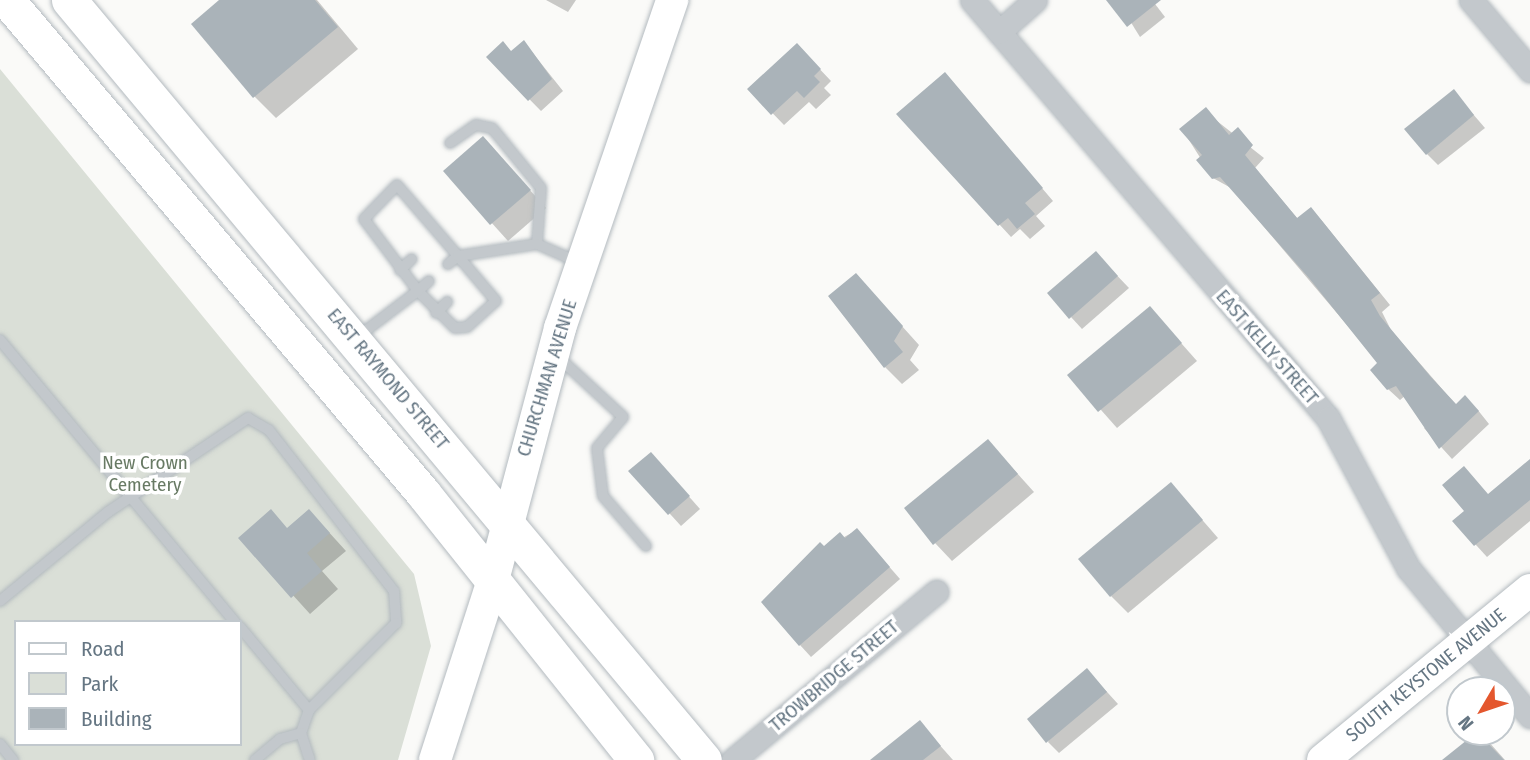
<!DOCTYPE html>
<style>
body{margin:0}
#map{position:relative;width:1530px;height:760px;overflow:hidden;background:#fafaf8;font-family:"Fira Sans Condensed",sans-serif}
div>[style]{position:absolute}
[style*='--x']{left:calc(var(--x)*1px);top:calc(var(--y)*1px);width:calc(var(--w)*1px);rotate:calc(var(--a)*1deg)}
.green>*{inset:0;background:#dadfd7}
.shadow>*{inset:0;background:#0003}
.building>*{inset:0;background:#aab3b9}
.roads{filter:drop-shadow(0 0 2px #b3babf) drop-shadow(0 0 2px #b3babf)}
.lane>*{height:10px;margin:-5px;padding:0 5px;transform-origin:5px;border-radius:5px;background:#c3c8cc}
.street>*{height:23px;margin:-11.5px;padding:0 11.5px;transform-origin:11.5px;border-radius:11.5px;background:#c3c8cc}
.secondary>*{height:32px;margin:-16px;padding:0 16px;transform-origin:16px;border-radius:16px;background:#fff}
.primary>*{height:35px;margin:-17.5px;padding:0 17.5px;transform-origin:17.5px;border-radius:17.5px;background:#fff}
span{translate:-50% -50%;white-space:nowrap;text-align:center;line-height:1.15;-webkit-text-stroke:7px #fff;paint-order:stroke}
.street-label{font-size:19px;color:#657683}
.park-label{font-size:19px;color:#687a64}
.legend{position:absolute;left:14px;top:620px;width:228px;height:126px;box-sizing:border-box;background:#fff;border:2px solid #c1c8cd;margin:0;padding:9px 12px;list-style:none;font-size:21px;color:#657683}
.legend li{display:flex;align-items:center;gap:14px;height:35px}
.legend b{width:35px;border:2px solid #c1c8cd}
.north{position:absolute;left:1446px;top:676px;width:70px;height:70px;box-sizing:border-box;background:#fff;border:2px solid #c1c8cd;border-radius:50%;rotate:231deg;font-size:19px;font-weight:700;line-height:28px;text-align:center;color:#657683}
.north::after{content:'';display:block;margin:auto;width:24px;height:32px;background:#e4572e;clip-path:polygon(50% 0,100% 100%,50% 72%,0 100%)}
</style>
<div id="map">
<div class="green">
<i style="clip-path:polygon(evenodd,0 69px,414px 574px,431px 646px,398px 760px,0 760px,0 69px,16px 622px,240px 622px,240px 744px,16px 744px,16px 622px)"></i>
</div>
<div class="shadow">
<i style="clip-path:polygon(222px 0,317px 0,358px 49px,276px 118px,254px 96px)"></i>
<i style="clip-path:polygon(546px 0,576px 0,568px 12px)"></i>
<i style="clip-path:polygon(1117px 0,1152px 0,1165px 17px,1140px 37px)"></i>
<i style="clip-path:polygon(524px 42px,563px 91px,541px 111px,488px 57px,512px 53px)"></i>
<i style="clip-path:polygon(797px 45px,831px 81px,824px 88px,831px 95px,816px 109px,809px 102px,784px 125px,749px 89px)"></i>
<i style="clip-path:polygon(945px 74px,1053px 201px,1036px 216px,1045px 226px,1030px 239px,1020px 229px,1011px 237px,898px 114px)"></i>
<i style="clip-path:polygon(1454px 92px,1485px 128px,1438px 165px,1427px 154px)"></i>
<i style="clip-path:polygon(1217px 121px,1264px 158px,1255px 168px,1298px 219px,1311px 209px,1322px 221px,1390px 305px,1382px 312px,1391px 330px,1456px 405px,1477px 409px,1489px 424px,1452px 459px,1424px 428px,1430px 423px,1406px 395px,1400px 400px,1388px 389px,1380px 364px,1231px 188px,1213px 178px,1182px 129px)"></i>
<i style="clip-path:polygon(483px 138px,546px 208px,508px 241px,445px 171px)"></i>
<i style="clip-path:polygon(1107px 265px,1129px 288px,1082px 329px,1071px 317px)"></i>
<i style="clip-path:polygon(856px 275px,919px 345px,910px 360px,919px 370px,902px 384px,885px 367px)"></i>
<i style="clip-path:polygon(1150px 308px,1197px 361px,1117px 428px,1070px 375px)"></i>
<i style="clip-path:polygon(988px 441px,1034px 492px,952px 561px,935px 543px)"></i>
<i style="clip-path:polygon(1530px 461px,1530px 521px,1487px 557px,1455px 522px)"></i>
<i style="clip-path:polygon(662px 466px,700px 509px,681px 526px,631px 471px)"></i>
<i style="clip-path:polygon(1171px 484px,1218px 538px,1128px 613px,1111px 596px)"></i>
<i style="clip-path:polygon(326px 529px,346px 551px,322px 571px,338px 589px,310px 614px,241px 538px)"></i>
<i style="clip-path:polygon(857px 530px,900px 579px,811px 657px,800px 645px,824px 548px)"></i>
<i style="clip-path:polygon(1087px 670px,1118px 704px,1059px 753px,1048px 742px)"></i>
<i style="clip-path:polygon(920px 723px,953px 760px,873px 760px)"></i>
<i style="clip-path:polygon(1480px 732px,1505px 760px,1446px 760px)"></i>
</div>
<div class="building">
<i style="clip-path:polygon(219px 0,315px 0,338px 27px,253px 98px,191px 24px)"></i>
<i style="clip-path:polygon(1106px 0,1161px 0,1127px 27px)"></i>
<i style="clip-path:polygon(524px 40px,552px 79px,528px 101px,486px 57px,503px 41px,511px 51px)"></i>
<i style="clip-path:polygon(797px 43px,821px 69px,814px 76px,820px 82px,804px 98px,797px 91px,771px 115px,747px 89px)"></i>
<i style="clip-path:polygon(945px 72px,1043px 188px,1025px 203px,1035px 214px,1017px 229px,1008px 218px,998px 226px,896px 114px)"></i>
<i style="clip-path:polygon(1454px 89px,1474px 115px,1426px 155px,1404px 129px)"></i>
<i style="clip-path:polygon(1206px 107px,1229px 135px,1238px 127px,1253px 145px,1245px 155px,1297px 218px,1311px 207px,1380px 293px,1371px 300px,1380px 316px,1430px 376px,1456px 404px,1465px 395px,1479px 411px,1439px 449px,1396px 386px,1387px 390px,1370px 370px,1377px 363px,1309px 278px,1220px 177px,1212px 179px,1196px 160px,1202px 155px,1179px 129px)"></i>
<i style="clip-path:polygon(483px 136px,531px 190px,490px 225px,443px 171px)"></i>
<i style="clip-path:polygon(1096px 251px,1118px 276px,1069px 319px,1047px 293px)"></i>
<i style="clip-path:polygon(856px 273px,903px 326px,894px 341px,903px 352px,884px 368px,828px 296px)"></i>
<i style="clip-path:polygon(1150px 306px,1182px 343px,1098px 412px,1067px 375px)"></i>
<i style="clip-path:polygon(988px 439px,1018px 474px,933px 545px,904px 508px)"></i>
<i style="clip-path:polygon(651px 452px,690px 496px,668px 515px,628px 471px)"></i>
<i style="clip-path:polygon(1530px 459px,1530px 500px,1474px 546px,1452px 521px,1464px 511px,1442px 485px,1464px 466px,1488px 494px)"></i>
<i style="clip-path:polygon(1171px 482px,1203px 520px,1110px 597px,1078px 559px)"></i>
<i style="clip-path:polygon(271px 509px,287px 528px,309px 509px,330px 533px,307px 553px,322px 571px,291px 598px,238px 538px)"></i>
<i style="clip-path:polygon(857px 528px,890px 567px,799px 646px,761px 602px,820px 542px,824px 546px,840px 532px,845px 538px)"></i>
<i style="clip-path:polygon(1087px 668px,1107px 692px,1046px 743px,1027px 719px)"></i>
<i style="clip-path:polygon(920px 720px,941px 746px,923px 760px,870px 760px)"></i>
<i style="clip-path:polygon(1477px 732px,1504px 760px,1442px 760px)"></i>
</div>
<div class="roads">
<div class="lane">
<i style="--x:450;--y:143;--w:32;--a:-35"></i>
<i style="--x:476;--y:125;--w:16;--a:11"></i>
<i style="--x:492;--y:128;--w:77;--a:50.8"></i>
<i style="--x:541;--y:188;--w:56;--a:94.1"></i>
<i style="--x:400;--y:270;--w:16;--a:-43"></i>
<i style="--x:429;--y:281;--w:15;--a:138"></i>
<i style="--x:418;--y:291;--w:52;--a:45"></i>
<i style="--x:455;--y:328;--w:12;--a:-5"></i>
<i style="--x:467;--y:327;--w:39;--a:-42"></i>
<i style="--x:496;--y:301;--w:59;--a:-130.2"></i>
<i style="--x:458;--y:256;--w:13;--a:141"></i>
<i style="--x:436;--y:313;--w:16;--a:-45"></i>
<i style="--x:356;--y:338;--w:78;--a:-37.2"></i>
<i style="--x:418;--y:291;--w:90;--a:-126.9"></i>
<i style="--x:364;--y:219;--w:47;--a:-45.9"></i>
<i style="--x:397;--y:185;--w:94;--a:49.3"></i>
<i style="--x:458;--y:256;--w:80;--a:-8.6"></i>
<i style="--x:537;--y:244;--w:45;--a:23.7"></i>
<i style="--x:0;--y:340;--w:367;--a:50.2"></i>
<i style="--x:557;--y:356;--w:90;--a:42.7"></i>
<i style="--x:623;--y:417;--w:40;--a:130"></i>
<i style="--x:597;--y:448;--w:48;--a:82.9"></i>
<i style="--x:603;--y:496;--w:66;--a:49.3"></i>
<i style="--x:0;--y:601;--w:140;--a:-39.5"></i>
<i style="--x:108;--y:512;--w:169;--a:-33.9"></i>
<i style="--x:248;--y:418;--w:24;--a:30"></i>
<i style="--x:269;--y:430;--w:204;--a:52.2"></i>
<i style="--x:394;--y:591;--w:32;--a:86"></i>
<i style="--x:396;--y:623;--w:123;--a:135"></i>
<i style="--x:309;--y:710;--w:24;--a:109"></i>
<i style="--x:301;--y:733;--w:28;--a:72"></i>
<i style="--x:240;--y:627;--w:108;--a:50.3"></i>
<i style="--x:0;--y:744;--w:21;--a:51"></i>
<i style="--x:255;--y:760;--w:33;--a:-40"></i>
<i style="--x:280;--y:739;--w:22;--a:-16"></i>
</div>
<div class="street">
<i style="--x:972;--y:0;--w:549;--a:49.58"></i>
<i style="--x:1328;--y:418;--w:170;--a:61.9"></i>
<i style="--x:1408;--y:568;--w:192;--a:50.5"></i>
<i style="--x:1471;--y:0;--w:92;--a:49.9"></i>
<i style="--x:999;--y:32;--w:48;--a:-41.6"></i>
<i style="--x:733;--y:760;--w:264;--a:-39.6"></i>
</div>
<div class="secondary">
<i style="--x:435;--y:760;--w:185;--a:-72.1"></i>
<i style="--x:492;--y:584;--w:265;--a:-75.1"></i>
<i style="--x:560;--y:328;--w:347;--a:-71.1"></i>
<i style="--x:1323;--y:760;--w:268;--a:-39.4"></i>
</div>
<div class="primary">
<i style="--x:7;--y:0;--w:645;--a:49.84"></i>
<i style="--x:423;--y:493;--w:342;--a:51.4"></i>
<i style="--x:69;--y:0;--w:990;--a:50.12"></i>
</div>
</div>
<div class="street-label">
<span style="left:1267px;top:347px;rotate:49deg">EAST KELLY STREET</span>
<span style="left:547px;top:378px;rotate:-73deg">CHURCHMAN AVENUE</span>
<span style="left:388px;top:379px;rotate:50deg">EAST RAYMOND STREET</span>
<span style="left:1426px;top:675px;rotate:-39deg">SOUTH KEYSTONE AVENUE</span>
<span style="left:834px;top:676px;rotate:-40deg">TROWBRIDGE STREET</span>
</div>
<div class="park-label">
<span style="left:145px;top:474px">New Crown<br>Cemetery</span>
</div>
<ul class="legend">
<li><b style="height:9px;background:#fff"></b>Road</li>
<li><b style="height:19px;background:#dadfd7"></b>Park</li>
<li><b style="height:19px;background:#aab3b9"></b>Building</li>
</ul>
<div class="north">N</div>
</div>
